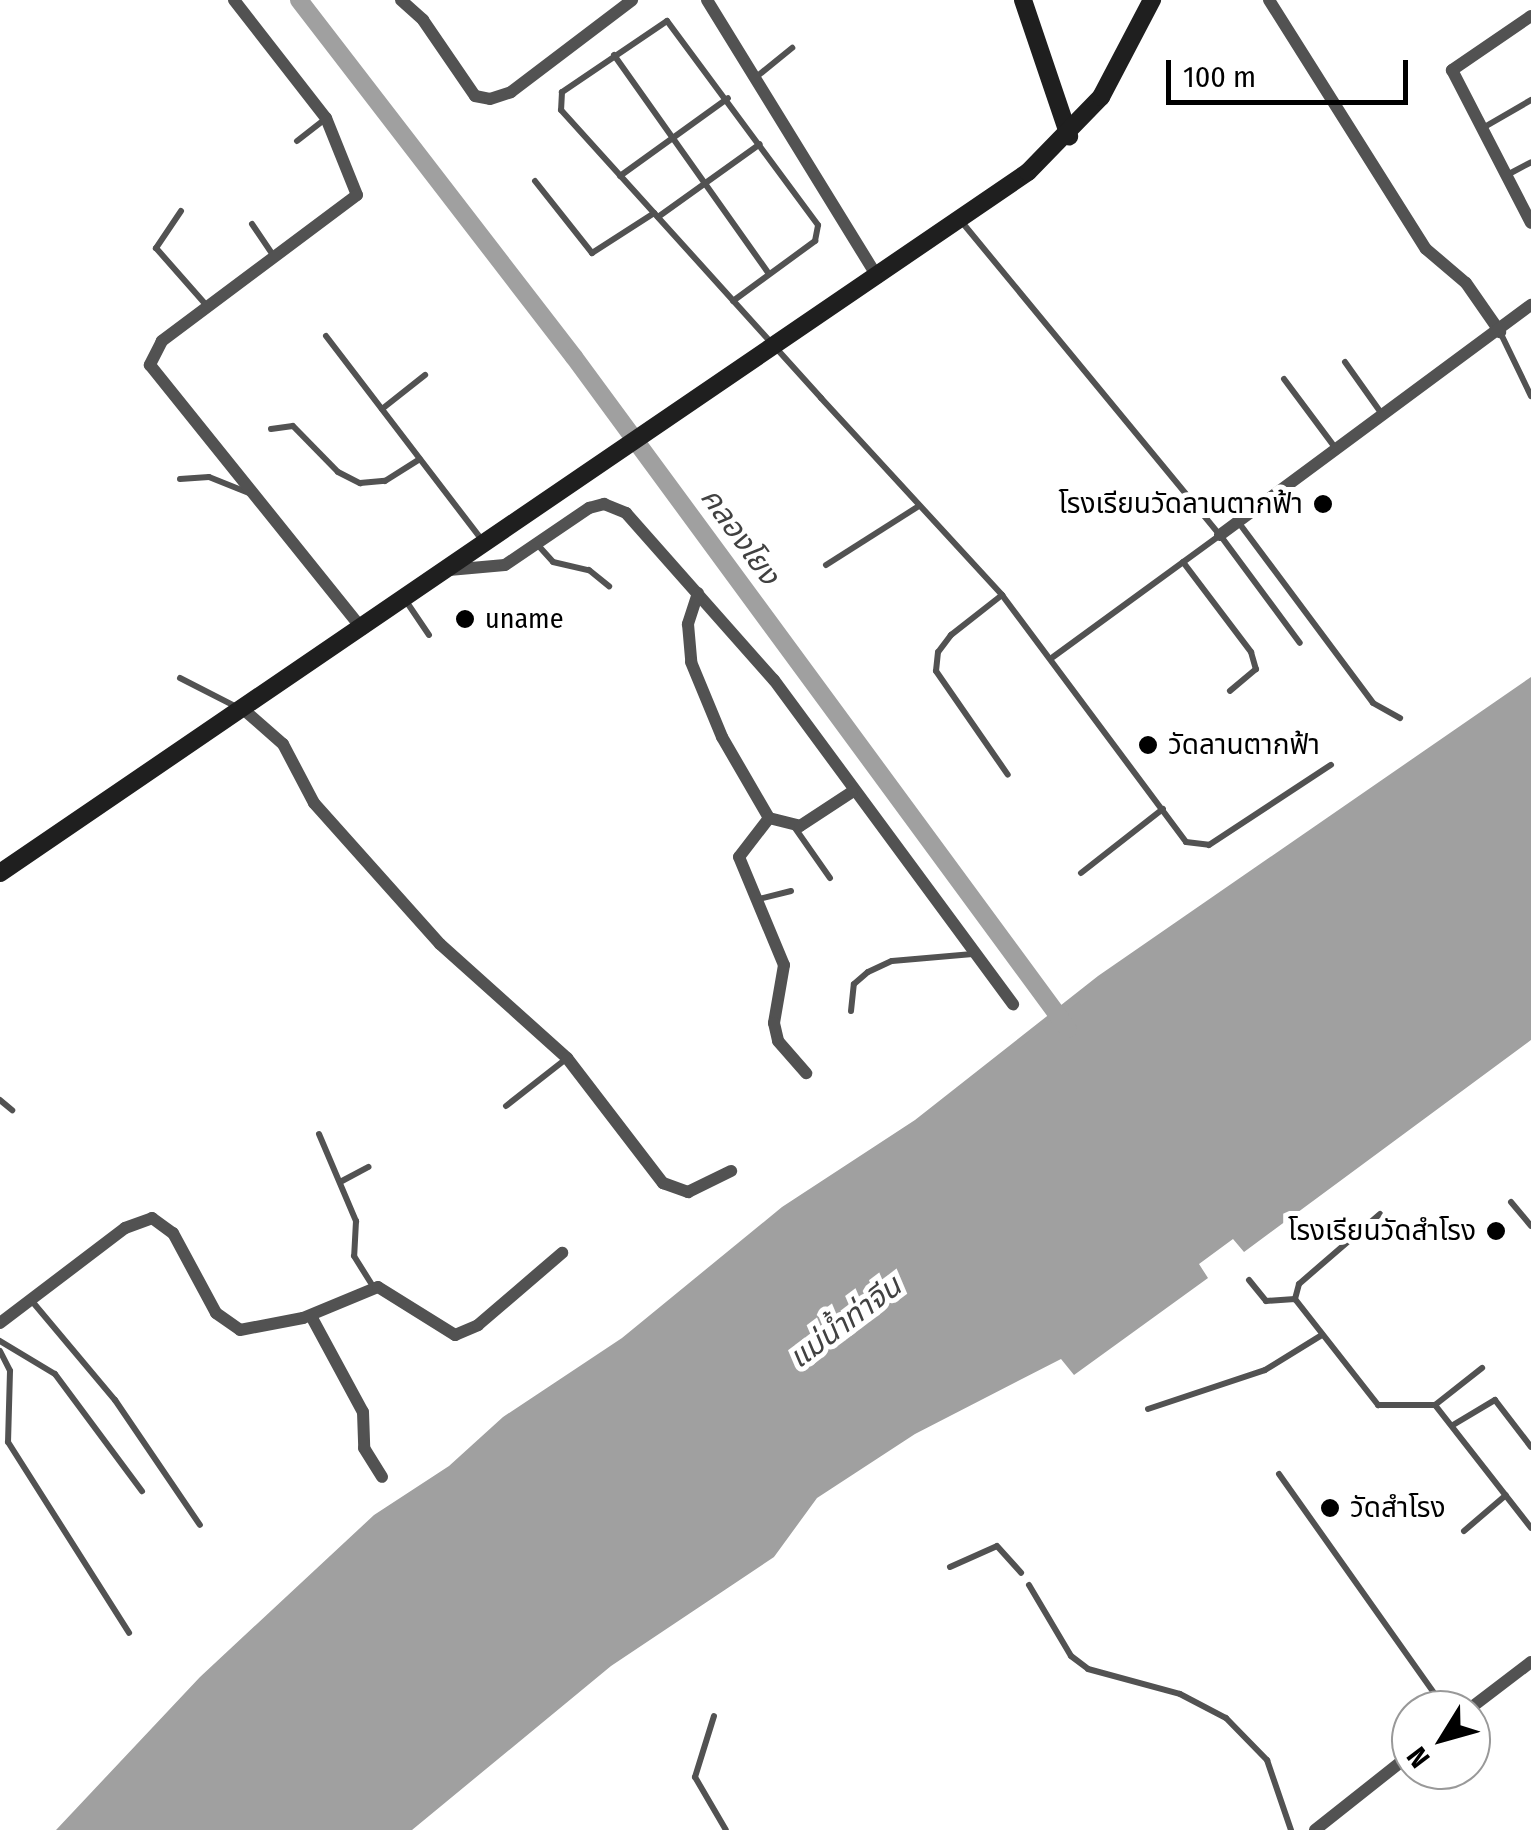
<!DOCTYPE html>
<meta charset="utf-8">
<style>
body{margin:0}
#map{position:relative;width:1531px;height:1830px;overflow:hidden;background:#fff;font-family:"Fira Sans Condensed","Noto Sans Thai",sans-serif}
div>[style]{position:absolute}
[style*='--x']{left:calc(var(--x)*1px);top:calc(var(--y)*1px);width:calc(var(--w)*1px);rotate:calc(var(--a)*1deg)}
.water>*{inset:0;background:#a0a0a0}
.canal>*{height:18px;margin:-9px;padding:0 9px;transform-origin:9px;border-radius:9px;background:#a0a0a0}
.lane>*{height:6px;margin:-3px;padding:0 3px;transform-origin:3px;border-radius:3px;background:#525252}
.street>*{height:12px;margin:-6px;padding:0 6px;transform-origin:6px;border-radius:6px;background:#525252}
.secondary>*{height:18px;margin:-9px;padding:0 9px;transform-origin:9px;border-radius:9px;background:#1f1f1f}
.dots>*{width:28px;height:28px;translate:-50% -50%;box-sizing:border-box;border:5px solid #fff;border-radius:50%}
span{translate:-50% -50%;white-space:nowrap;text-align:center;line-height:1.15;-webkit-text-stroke:10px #fff;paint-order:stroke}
.poi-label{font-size:28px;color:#000}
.right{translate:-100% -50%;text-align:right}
.left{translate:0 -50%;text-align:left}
.water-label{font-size:30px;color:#414141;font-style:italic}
.north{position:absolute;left:1391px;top:1690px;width:100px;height:100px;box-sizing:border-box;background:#fff;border:2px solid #999;border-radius:50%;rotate:233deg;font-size:28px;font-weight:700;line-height:40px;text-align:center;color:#000}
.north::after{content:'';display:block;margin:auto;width:35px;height:45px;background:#000;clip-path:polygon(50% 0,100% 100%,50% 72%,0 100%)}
.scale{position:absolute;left:1166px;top:60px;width:242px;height:45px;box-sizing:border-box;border:5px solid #000;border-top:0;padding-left:12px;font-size:30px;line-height:35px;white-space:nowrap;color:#000;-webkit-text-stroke:8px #fff;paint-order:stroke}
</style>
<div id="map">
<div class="water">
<i style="clip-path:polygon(1531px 677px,1531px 1040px,1244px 1252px,1233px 1239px,1199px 1264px,1208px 1278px,1074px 1375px,1061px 1359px,915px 1434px,817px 1498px,774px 1557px,611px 1666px,412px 1830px,56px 1830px,200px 1677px,374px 1515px,449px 1466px,503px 1417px,622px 1338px,782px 1207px,915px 1120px,1098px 976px)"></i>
</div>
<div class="canal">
<i style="--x:299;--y:0;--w:451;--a:52.4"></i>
<i style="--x:574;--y:357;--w:834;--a:53.68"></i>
</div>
<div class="lane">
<i style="--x:614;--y:55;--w:268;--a:54.7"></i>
<i style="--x:755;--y:78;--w:48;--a:-39"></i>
<i style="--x:1481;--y:129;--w:58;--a:-30.1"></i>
<i style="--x:297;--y:141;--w:36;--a:-38"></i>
<i style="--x:1507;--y:175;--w:27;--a:-28"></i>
<i style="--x:620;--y:176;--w:133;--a:-35.8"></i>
<i style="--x:535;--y:181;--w:92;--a:51.6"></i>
<i style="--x:592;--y:253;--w:74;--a:-32.8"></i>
<i style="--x:181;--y:211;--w:45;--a:124"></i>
<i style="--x:156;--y:248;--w:77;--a:48.7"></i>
<i style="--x:658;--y:217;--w:125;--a:-35.6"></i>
<i style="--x:961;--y:221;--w:407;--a:50.5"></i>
<i style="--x:1220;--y:535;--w:134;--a:53.5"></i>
<i style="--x:252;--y:224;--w:41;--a:55.9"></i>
<i style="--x:733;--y:301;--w:102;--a:-36.2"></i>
<i style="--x:815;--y:241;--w:16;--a:-79"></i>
<i style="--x:818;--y:225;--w:254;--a:-126.5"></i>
<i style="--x:667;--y:21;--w:127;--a:145.9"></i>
<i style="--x:562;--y:92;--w:18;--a:93"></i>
<i style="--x:561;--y:110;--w:388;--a:47.9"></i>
<i style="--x:821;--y:398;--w:268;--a:47.4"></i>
<i style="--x:1002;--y:595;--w:308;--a:53.3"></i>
<i style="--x:1186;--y:842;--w:23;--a:7"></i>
<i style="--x:1209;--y:845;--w:146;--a:-33.3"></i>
<i style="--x:1501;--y:334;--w:69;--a:64.2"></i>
<i style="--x:326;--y:336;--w:257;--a:52.6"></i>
<i style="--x:1345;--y:362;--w:64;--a:54.6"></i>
<i style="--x:1284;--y:379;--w:89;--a:53.3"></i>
<i style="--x:382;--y:409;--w:55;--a:-38.3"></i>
<i style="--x:271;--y:429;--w:22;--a:-8"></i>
<i style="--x:293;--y:426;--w:64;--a:45.6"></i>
<i style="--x:338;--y:472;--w:25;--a:27"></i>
<i style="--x:360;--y:483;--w:25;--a:-5"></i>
<i style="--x:385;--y:481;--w:41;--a:-32.2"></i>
<i style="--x:180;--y:479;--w:29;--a:-4"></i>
<i style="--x:209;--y:477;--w:43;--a:21.8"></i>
<i style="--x:1239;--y:523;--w:224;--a:53.3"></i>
<i style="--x:1373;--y:703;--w:31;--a:29"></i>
<i style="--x:536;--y:543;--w:25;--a:48"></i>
<i style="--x:553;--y:562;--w:37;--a:13"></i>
<i style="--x:589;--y:570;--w:26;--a:39"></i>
<i style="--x:1183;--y:562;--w:113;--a:52.9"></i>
<i style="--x:1251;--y:652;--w:18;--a:74"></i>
<i style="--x:1256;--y:669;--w:34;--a:140"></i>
<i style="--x:826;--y:565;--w:110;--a:-32.4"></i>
<i style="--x:1002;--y:595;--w:65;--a:141.9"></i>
<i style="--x:951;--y:635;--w:21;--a:127"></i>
<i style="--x:938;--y:652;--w:19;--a:96"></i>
<i style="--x:936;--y:671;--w:126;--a:55.3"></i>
<i style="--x:406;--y:601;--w:41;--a:55.9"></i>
<i style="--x:1053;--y:657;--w:207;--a:-36.1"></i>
<i style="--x:180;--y:678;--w:64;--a:27"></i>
<i style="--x:795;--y:828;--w:61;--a:55"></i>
<i style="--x:1081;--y:873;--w:104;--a:-38"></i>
<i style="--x:759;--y:899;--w:33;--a:-14"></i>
<i style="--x:851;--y:1011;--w:27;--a:-84"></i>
<i style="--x:854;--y:984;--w:18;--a:-41"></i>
<i style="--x:868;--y:972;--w:26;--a:-25"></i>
<i style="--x:892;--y:961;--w:81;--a:-4.9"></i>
<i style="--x:0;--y:1100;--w:16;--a:40"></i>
<i style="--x:506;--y:1106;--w:76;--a:-38.1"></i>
<i style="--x:319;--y:1134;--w:95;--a:67"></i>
<i style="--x:356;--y:1221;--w:35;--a:93"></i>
<i style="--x:354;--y:1256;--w:36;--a:58"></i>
<i style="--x:342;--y:1181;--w:30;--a:-28"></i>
<i style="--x:1511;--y:1202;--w:31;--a:50"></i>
<i style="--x:1380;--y:1214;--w:107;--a:139.2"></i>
<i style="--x:1299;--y:1284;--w:16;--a:105"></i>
<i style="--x:1295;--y:1299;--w:135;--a:51.9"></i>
<i style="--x:1378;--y:1405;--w:57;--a:0"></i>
<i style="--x:1435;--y:1405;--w:156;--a:52"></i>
<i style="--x:1249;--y:1280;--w:27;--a:51"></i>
<i style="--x:1266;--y:1301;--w:29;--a:-4"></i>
<i style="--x:31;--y:1300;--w:131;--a:50"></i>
<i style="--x:115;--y:1400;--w:151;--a:55.8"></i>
<i style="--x:0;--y:1341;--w:64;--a:31"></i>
<i style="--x:55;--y:1374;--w:146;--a:53.4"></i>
<i style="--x:0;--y:1351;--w:22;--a:63"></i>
<i style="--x:10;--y:1371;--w:71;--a:91.6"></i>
<i style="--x:8;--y:1442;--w:226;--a:57.6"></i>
<i style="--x:1435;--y:1405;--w:60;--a:-38.2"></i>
<i style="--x:1148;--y:1409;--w:123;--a:-18.4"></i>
<i style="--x:1265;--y:1370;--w:67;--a:-31.6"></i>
<i style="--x:1453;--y:1425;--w:49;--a:-30.8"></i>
<i style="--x:1495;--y:1400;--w:59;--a:52.5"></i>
<i style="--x:1279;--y:1474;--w:289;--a:54.7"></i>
<i style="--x:1464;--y:1531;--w:55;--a:-40.6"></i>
<i style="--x:950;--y:1567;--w:51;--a:-24.1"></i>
<i style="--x:997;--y:1546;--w:36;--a:48"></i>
<i style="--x:1029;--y:1585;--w:82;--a:59.4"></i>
<i style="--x:1071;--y:1656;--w:21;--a:37"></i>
<i style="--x:1088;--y:1669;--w:95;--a:15.2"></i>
<i style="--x:1180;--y:1694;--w:52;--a:27.6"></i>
<i style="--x:1226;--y:1718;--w:59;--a:45.7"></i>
<i style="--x:1267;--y:1760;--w:74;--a:71.1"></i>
<i style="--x:714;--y:1716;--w:64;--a:107.3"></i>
<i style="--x:695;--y:1777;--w:61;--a:59.7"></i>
</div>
<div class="street">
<i style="--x:234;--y:0;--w:150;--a:52.1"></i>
<i style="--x:326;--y:118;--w:83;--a:68.1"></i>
<i style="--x:357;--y:195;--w:244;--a:143.2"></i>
<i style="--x:162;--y:341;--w:27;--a:117"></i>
<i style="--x:150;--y:365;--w:339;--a:51.2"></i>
<i style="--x:401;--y:0;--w:30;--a:42"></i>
<i style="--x:423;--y:20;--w:92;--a:55.6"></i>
<i style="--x:475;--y:96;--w:15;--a:11"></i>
<i style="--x:490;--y:99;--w:22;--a:-18"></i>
<i style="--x:511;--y:92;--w:152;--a:-37.2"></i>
<i style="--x:707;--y:0;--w:326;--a:58.4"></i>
<i style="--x:1269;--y:0;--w:294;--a:57.8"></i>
<i style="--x:1426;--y:249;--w:52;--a:40.4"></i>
<i style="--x:1466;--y:283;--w:60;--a:55.2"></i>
<i style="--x:1531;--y:16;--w:96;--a:145.6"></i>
<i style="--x:1452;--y:70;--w:172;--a:62.7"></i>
<i style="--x:1220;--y:535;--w:387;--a:-36.5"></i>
<i style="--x:449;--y:570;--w:56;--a:-5.1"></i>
<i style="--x:505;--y:565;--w:102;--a:-34.2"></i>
<i style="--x:589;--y:508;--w:16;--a:-15"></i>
<i style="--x:604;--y:504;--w:24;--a:22"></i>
<i style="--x:626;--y:513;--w:223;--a:48.5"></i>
<i style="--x:774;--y:680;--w:403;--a:53.6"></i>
<i style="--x:698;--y:593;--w:33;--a:108"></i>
<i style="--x:688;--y:624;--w:38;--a:85"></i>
<i style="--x:691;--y:662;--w:81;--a:67.5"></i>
<i style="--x:722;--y:737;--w:94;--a:59.9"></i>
<i style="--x:769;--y:818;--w:49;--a:127.6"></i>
<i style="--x:739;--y:857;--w:117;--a:67.4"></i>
<i style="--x:784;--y:965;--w:59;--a:99.8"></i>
<i style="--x:774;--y:1023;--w:18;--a:77"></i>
<i style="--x:778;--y:1041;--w:43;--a:48.8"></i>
<i style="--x:243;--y:709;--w:53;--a:41.2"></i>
<i style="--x:283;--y:744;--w:67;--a:62.3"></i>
<i style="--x:314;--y:803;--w:189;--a:48.2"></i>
<i style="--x:440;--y:944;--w:171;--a:41.9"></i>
<i style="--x:567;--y:1058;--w:158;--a:52.5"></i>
<i style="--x:663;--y:1183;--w:27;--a:20"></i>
<i style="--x:688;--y:1192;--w:48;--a:-26"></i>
<i style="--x:769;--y:818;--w:32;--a:14"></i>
<i style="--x:800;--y:826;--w:62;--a:-33.2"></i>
<i style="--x:311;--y:1316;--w:109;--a:61.6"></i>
<i style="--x:363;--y:1412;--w:36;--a:88"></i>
<i style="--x:364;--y:1448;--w:34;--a:58"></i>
<i style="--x:0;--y:1323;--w:157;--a:-37.2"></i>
<i style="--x:125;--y:1228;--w:29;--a:-20"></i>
<i style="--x:152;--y:1218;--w:26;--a:36"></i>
<i style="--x:173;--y:1233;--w:91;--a:61.7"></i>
<i style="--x:216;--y:1313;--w:29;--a:35"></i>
<i style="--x:240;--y:1330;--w:64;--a:-10.8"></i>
<i style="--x:303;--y:1318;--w:81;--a:-22.5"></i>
<i style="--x:378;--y:1287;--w:91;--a:31.9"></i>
<i style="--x:455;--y:1335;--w:25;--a:-23"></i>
<i style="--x:478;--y:1325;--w:111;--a:-40.6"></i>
<i style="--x:1468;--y:1710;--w:79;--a:-37.3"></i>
<i style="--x:1315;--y:1830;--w:122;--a:-38.4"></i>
</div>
<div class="secondary">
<i style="--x:1023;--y:0;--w:144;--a:71.3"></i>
<i style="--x:0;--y:873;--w:1244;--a:-34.29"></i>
<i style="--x:1028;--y:172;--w:105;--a:-45.8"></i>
<i style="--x:1101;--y:97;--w:110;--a:-62.3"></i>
</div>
<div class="dots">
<i style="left:1323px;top:504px;background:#000"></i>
<i style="left:465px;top:619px;background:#000"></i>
<i style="left:1148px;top:745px;background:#000"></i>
<i style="left:1496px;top:1231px;background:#000"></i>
<i style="left:1330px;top:1508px;background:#000"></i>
</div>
<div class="poi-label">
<span class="right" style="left:1303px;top:504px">โรงเรียนวัดลานตากฟ้า</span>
<span class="left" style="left:485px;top:619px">uname</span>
<span class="left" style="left:1168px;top:745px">วัดลานตากฟ้า</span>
<span class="right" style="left:1476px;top:1231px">โรงเรียนวัดสำโรง</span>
<span class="left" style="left:1350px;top:1508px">วัดสำโรง</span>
</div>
<div class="water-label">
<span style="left:740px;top:536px;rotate:54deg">คลองโยง</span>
<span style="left:845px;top:1322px;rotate:-37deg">แม่น้ำท่าจีน</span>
</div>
<div class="north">N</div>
<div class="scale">100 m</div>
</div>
